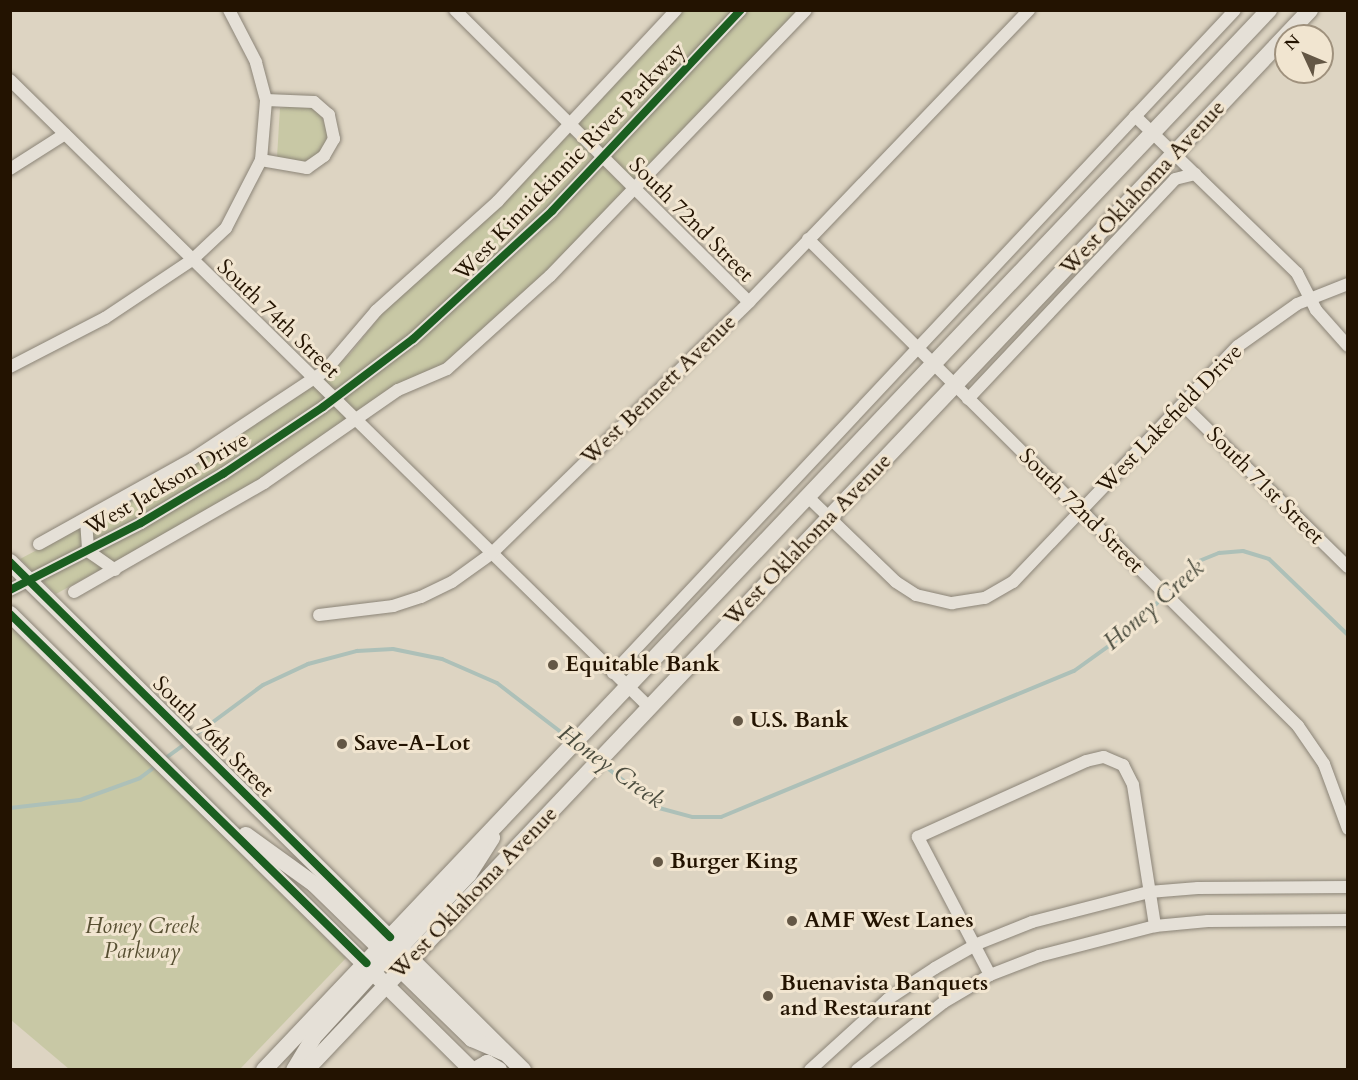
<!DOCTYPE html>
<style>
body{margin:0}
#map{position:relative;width:1358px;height:1080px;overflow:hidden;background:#ddd4c2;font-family:Cardo,serif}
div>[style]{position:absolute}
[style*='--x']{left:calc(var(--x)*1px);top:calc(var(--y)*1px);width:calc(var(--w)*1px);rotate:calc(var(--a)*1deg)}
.green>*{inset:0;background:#c8c8a5}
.stream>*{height:4px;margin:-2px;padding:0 2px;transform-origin:2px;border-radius:2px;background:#adc0b8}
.roads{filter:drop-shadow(0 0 2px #8b8477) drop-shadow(0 0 2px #8b8477)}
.street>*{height:12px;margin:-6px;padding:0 6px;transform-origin:6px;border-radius:6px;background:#e5e0d7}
.secondary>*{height:16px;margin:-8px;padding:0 8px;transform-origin:8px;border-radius:8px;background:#e5e0d7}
.cycleway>*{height:8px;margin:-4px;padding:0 4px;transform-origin:4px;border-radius:4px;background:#1b5e20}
.dots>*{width:16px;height:16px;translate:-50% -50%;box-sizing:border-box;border:3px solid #f1e5d0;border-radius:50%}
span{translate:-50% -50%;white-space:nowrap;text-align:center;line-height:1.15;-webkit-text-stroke:6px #f1e5d0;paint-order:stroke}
.street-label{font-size:22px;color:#231301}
.poi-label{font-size:22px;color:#231301;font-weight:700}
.left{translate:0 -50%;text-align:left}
.park-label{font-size:22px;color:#574f32;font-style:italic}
.water-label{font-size:24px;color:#4c4d3f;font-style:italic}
.frame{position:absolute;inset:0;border:12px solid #231301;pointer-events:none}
.north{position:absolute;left:1274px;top:24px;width:60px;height:60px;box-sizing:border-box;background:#f1e5d0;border:2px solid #9f917d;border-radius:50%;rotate:314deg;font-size:16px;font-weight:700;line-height:24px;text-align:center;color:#231301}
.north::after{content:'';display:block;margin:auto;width:21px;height:27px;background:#645745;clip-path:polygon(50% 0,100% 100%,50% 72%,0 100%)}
</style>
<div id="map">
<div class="green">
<i style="clip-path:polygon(683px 11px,797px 11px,515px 305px,454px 356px,429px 373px,390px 388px,239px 493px,56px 594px,20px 559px,163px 483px,309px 389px,350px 354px,384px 311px,488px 218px)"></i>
<i style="clip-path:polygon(297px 105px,308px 106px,320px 114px,328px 131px,324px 150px,307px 163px,277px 157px,280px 108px)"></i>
<i style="clip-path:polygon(10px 624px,346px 958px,240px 1069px,69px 1069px,11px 1020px)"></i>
</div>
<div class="stream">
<i style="--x:194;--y:736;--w:86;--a:-36.5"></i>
<i style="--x:263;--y:685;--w:50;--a:-25"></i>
<i style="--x:308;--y:664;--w:51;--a:-14.9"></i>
<i style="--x:357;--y:651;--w:36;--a:-3"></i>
<i style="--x:393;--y:649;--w:50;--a:11.5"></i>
<i style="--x:442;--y:659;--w:60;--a:23.6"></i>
<i style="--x:497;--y:683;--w:92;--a:37.5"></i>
<i style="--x:578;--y:746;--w:20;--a:37"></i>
<i style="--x:163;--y:760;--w:29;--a:-36"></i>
<i style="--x:602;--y:764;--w:72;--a:37.7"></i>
<i style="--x:659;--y:808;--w:35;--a:15"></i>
<i style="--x:693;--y:817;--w:28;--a:0"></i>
<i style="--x:721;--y:817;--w:382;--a:-22.5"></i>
<i style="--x:1074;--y:671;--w:67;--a:-35.8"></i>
<i style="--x:1128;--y:632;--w:100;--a:-45"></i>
<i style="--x:1199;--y:561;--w:22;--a:-22"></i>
<i style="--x:1219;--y:553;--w:24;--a:-5"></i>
<i style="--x:1243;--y:551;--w:27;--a:17"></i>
<i style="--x:1269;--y:559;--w:110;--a:43.9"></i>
<i style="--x:10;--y:808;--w:70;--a:-6.5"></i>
<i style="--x:80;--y:800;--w:64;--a:-20.1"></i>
<i style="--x:140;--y:778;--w:21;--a:-37"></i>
</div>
<div class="roads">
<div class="street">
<i style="--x:455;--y:10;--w:414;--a:44.8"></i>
<i style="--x:10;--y:80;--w:897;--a:44.46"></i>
<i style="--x:1135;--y:116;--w:226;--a:44.1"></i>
<i style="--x:1297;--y:273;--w:42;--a:62.8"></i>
<i style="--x:1316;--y:310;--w:48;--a:48.4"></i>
<i style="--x:261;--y:160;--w:47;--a:9.9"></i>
<i style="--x:307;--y:168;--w:21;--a:-35"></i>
<i style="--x:324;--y:156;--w:20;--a:-60"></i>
<i style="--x:334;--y:139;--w:25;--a:-102"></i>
<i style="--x:329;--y:115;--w:20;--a:-139"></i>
<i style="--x:314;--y:102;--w:48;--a:-177.6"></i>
<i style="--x:10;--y:169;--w:65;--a:-32.5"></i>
<i style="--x:808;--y:239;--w:691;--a:44.82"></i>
<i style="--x:1298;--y:726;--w:46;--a:55.6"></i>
<i style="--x:1324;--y:764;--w:69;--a:69.7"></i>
<i style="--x:10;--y:367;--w:107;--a:-27.3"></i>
<i style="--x:105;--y:318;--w:105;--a:-33.7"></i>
<i style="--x:192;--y:260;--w:47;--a:-43.3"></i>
<i style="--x:226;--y:228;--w:76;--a:-62.8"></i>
<i style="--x:261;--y:160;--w:60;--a:-85.2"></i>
<i style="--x:266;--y:100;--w:39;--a:-105"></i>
<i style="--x:256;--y:62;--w:59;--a:-117.4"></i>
<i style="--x:968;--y:399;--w:302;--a:-46.7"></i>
<i style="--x:1175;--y:179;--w:21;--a:-14"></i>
<i style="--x:1183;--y:405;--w:231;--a:44.5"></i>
<i style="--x:808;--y:497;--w:122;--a:44"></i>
<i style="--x:896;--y:582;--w:24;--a:33"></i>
<i style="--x:916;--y:595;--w:37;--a:13"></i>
<i style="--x:952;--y:603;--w:33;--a:-9"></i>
<i style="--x:985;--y:598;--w:32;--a:-30"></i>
<i style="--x:1013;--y:582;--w:326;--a:-46.4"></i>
<i style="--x:1238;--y:346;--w:72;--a:-35.4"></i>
<i style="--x:1297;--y:304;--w:55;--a:-21.4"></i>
<i style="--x:86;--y:520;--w:31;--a:86"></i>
<i style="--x:88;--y:551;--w:33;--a:35"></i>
<i style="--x:39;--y:544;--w:175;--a:-29.1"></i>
<i style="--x:192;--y:459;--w:159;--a:-33.5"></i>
<i style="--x:325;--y:371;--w:79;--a:-49.6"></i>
<i style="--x:376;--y:311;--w:164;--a:-42"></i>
<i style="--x:498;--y:201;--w:261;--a:-47"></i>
<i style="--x:10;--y:590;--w:147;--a:-27.1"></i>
<i style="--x:141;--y:523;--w:96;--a:-30.9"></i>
<i style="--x:223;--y:474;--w:120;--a:-33.8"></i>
<i style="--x:323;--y:407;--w:113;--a:-37.1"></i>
<i style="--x:413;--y:339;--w:189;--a:-42.6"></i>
<i style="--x:552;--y:211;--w:276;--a:-46.8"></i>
<i style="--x:74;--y:592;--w:219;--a:-29.8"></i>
<i style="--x:264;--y:483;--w:163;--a:-34.8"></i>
<i style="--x:398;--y:390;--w:53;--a:-23.2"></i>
<i style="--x:447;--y:369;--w:139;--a:-42.1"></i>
<i style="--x:550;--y:276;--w:369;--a:-46.1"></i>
<i style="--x:319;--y:615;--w:75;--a:-6.9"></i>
<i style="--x:393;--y:606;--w:29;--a:-18"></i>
<i style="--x:421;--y:597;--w:34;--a:-26"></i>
<i style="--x:452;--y:582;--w:48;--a:-35.7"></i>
<i style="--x:491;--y:554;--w:361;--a:-44.3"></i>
<i style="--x:749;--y:302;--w:405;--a:-46.2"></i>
<i style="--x:613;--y:673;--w:909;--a:-46.83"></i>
<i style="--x:990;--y:975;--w:156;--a:-117.6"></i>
<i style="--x:918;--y:837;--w:184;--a:-24.3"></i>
<i style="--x:1086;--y:761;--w:18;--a:-13"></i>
<i style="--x:1104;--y:757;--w:21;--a:23"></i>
<i style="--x:1123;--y:765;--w:22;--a:63"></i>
<i style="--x:1133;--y:785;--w:143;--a:81.1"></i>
<i style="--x:810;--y:1070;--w:105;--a:-42.3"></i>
<i style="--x:888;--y:999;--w:56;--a:-33.4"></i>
<i style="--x:935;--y:968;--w:48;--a:-29.7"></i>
<i style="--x:977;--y:944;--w:59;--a:-21.8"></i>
<i style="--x:1032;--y:922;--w:121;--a:-14.4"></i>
<i style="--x:1149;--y:892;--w:49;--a:-4.7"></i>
<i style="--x:1198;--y:888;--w:150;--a:-0.4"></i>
<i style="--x:857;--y:1070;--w:110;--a:-38"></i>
<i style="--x:944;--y:1002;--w:53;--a:-30.4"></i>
<i style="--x:990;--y:975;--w:53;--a:-21.2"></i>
<i style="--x:1039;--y:956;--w:120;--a:-14.5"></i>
<i style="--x:1155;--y:926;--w:53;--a:-5.4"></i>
<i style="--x:1208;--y:921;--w:140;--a:-0.4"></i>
</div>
<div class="secondary">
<i style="--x:10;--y:562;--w:722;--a:44.72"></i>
<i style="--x:10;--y:614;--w:649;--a:44.63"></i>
<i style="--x:246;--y:835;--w:84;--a:35.8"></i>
<i style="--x:314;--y:884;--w:100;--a:44.2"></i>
<i style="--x:386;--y:954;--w:17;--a:28"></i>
<i style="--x:401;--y:962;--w:10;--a:-17"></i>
<i style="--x:393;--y:955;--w:111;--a:-46.8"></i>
<i style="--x:469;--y:874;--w:43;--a:-57.4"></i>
<i style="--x:394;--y:963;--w:109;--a:44.3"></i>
<i style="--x:472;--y:1039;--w:34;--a:23"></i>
<i style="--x:264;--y:1070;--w:1461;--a:-46.53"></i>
<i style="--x:294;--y:1070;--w:37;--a:-59"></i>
<i style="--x:313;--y:1038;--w:101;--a:-47.8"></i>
<i style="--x:306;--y:1070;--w:1460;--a:-46.55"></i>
<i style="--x:475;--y:1070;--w:14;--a:-30"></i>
<i style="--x:487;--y:1063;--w:14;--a:30"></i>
</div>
</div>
<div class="cycleway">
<i style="--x:10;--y:562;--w:534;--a:44.62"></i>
<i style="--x:10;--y:590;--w:147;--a:-27.1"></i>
<i style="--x:141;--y:523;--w:96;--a:-30.9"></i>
<i style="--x:223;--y:474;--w:120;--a:-33.8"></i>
<i style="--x:323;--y:407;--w:113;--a:-37.1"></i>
<i style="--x:413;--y:339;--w:189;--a:-42.6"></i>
<i style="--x:552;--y:211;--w:276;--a:-46.8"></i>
<i style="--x:10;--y:614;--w:499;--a:44.4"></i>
</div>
<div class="dots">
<i style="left:553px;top:665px;background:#645745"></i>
<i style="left:738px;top:721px;background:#645745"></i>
<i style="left:342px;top:744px;background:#645745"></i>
<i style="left:658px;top:862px;background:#645745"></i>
<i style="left:792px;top:921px;background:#645745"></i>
<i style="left:768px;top:996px;background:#645745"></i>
</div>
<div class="street-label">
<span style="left:570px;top:162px;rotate:-46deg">West Kinnickinnic River Parkway</span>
<span style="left:1143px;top:188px;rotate:-47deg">West Oklahoma Avenue</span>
<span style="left:691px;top:220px;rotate:45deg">South 72nd Street</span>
<span style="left:278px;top:319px;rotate:44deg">South 74th Street</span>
<span style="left:659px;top:390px;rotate:-44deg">West Bennett Avenue</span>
<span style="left:1170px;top:419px;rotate:-46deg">West Lakefield Drive</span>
<span style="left:167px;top:484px;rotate:-30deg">West Jackson Drive</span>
<span style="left:1265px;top:486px;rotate:45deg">South 71st Street</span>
<span style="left:1081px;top:511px;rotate:45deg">South 72nd Street</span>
<span style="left:808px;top:540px;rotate:-46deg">West Oklahoma Avenue</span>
<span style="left:213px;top:737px;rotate:45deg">South 76th Street</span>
<span style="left:474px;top:893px;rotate:-46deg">West Oklahoma Avenue</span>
</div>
<div class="poi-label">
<span class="left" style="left:565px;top:665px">Equitable Bank</span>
<span class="left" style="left:750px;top:721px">U.S. Bank</span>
<span class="left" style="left:354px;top:744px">Save-A-Lot</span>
<span class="left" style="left:670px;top:862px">Burger King</span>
<span class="left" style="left:804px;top:921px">AMF West Lanes</span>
<span class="left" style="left:780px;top:996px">Buenavista Banquets<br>and Restaurant</span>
</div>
<div class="park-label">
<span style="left:142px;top:939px">Honey Creek<br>Parkway</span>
</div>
<div class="water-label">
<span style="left:1154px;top:605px;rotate:-41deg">Honey Creek</span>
<span style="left:611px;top:767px;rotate:36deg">Honey Creek</span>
</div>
<div class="frame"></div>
<div class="north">N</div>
</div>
